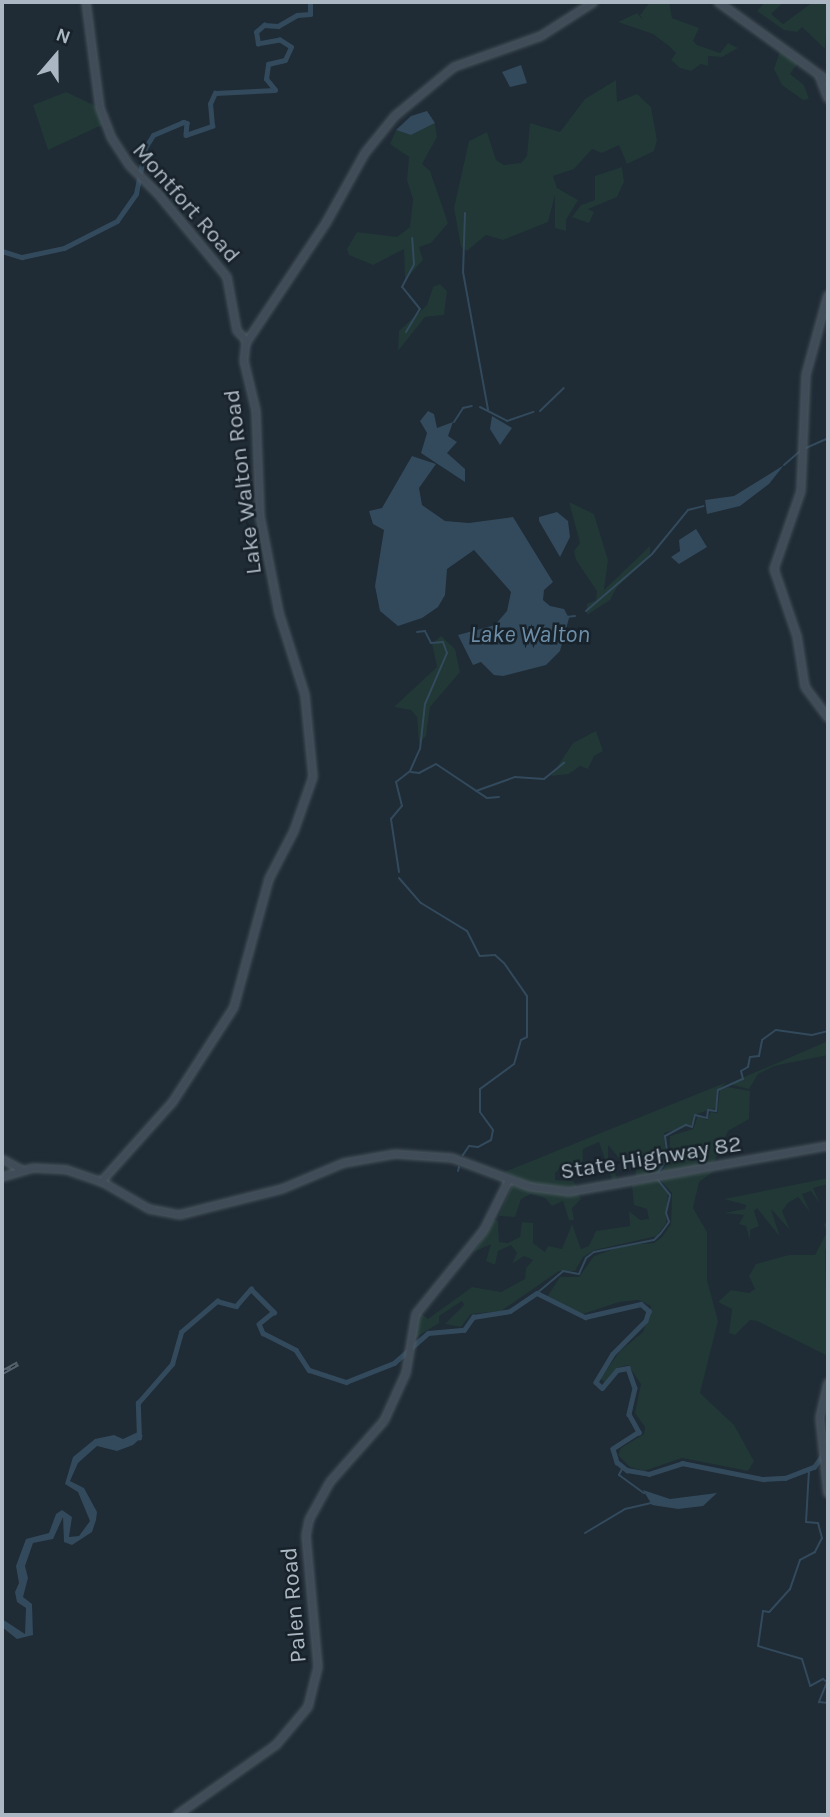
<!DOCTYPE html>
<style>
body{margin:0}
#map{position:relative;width:830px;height:1817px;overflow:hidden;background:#1f2b35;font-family:Karla,sans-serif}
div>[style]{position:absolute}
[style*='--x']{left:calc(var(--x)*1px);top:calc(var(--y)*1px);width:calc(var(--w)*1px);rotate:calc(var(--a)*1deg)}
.green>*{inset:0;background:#213836}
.water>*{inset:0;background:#324a5c}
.stream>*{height:2px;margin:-1px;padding:0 1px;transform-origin:1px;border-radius:1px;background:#324a5c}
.river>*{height:4.5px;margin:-2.25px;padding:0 2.25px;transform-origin:2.25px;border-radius:2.25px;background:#324a5c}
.roads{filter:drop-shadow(0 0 2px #4f5b64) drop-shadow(0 0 2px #4f5b64)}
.secondary>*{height:6px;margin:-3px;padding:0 3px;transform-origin:3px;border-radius:3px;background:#404d59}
.rail>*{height:4.5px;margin-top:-2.25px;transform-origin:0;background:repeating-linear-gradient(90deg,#18222a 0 5px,#54626d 0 10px);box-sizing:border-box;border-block:2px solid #54626d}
span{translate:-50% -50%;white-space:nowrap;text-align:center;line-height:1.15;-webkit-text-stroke:5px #18222a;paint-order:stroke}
.street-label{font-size:23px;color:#abb8c3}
.water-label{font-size:24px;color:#6c8ea8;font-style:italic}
.frame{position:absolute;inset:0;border:4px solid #abb8c3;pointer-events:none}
.north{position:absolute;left:21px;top:21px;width:70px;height:70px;-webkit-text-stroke:5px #18222a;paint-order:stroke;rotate:20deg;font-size:19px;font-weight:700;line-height:28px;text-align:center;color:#abb8c3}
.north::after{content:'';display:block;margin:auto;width:24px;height:32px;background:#abb8c3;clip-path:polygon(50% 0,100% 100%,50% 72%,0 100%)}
</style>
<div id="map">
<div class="green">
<i style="clip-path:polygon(650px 2px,669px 2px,672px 18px,699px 28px,693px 41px,697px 45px,720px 53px,728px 43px,738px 48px,722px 57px,708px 56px,708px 66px,701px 64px,691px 71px,680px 68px,671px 60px,676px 53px,669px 46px,653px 34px,618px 22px,637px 13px,643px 20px,640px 15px)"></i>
<i style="clip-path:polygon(765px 2px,784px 2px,771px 14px,783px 24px,813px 2px,828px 2px,825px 49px,802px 27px,797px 32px,784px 30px,757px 11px)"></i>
<i style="clip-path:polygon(780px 51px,798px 63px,790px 74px,804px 85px,809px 99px,803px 100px,782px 85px,774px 69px)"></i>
<i style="clip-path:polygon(616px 80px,617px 102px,637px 94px,651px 107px,657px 140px,654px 151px,627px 164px,619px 145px,602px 153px,592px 149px,574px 169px,553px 176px,557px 188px,578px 200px,566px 220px,566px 231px,555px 228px,555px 195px,548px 222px,503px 240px,486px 235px,467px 251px,461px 247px,454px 208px,469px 141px,487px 132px,496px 160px,504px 165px,521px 163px,527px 156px,530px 123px,560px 132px,585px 99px)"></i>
<i style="clip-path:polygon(66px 92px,98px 107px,104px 124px,48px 150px,33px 105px)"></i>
<i style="clip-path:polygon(435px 123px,437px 137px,422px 164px,430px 171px,448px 223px,431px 243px,419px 247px,423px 260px,405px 280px,404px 249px,373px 265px,349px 255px,347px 249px,357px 232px,397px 237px,410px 227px,413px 199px,407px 180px,409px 157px,390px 144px,396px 130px,411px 135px)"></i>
<i style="clip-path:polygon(622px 167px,624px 182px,617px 197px,588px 209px,594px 212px,589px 223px,572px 217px,581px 205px,595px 200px,595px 176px)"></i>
<i style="clip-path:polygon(440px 284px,447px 291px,444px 315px,425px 317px,398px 351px,399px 331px,427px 305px,433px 287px)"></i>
<i style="clip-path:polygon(569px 502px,594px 514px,608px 560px,604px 590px,650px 546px,650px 557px,617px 587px,610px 600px,587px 615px,587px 604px,596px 600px,597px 591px,576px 560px,574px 551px,580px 543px)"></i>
<i style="clip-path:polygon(441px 636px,455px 649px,460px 672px,430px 707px,426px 736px,419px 744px,417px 717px,411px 710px,394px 707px,437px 667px,432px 644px)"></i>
<i style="clip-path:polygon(596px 731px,603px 751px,594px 756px,588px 769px,580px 766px,569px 774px,551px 776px,573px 743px)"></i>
<i style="clip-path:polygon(828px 1041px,828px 1055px,774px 1066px,758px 1074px,749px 1089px,728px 1084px)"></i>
<i style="clip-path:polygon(727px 1082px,717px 1091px,715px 1108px,694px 1115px,691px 1125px,664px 1133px,666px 1159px,656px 1175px,636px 1177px,635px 1155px,622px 1153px,619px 1158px,608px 1145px,608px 1162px,617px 1177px,613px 1182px,599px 1142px,583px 1149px,582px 1179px,572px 1169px,560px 1168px,555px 1173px,555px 1180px,573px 1181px,578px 1188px,532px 1185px,504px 1172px)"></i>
<i style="clip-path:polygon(728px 1087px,750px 1091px,749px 1119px,728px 1131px,713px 1164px,660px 1174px,670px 1159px,670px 1136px,693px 1129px,698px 1116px,707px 1120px,711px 1112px,717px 1113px,720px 1090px)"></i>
<i style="clip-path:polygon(714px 1171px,699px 1182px,693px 1208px,707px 1232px,707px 1280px,718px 1321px,700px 1393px,734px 1425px,754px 1461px,748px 1471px,682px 1458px,644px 1471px,630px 1467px,618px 1455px,621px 1448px,644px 1434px,645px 1427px,635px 1413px,641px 1384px,628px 1365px,616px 1368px,606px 1383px,600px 1379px,620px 1351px,643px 1332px,651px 1306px,638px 1300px,619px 1302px,583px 1314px,547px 1297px,560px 1277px,579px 1277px,594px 1256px,625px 1245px,654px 1243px,662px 1237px,671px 1224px,672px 1193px,659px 1179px)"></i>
<i style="clip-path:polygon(828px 1178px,828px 1184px,813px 1188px,820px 1204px,811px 1191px,802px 1194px,810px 1212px,798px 1197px,788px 1203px,782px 1211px,790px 1230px,771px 1209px,780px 1237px,757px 1208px,754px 1211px,759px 1226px,750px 1230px,750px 1240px,746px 1226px,739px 1224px,744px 1215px,724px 1213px,745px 1209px,746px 1205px,724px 1199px)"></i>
<i style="clip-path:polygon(657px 1179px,668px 1191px,666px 1223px,657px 1236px,595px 1250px,583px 1257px,575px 1271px,559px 1271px,501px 1311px,471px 1314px,461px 1327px,445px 1324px,464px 1305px,462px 1301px,439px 1316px,439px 1323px,410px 1341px,420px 1313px,428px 1319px,472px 1287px,501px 1292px,525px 1279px,526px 1268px,533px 1260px,524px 1256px,512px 1264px,517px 1253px,511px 1245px,498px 1251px,495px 1265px,486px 1261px,491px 1244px,474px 1252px,494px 1220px,498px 1221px,499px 1242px,508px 1243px,520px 1237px,522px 1222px,533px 1223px,533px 1243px,545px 1252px,548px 1246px,562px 1249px,572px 1224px,581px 1249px,589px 1246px,596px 1231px,630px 1226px,629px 1211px,640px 1220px,649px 1219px,647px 1209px,634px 1205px,632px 1185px)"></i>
<i style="clip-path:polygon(512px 1186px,578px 1194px,581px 1199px,572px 1208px,574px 1220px,569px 1220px,563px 1201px,552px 1206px,545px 1198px,531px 1194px,521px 1199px,515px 1217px,499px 1216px)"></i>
<i style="clip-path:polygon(828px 1218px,828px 1243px,825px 1251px,828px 1356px,757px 1321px,750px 1320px,735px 1335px,729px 1333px,732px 1309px,718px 1302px,731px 1290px,749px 1293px,755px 1289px,749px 1276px,756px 1264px,789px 1255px,815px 1255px,827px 1232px,824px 1225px)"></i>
</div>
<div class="water">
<i style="clip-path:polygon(521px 65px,527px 83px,510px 87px,502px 72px)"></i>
<i style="clip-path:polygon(427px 111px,435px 123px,411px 135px,396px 130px,411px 116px)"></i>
<i style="clip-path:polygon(428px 411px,434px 414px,437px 428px,453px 422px,448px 436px,457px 442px,447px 453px,465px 469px,465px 482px,421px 453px,427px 433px,420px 421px)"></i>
<i style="clip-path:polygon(492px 416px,512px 428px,500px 445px,490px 429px)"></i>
<i style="clip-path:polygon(412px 456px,436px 464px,419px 488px,422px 505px,445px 521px,469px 523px,513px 517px,553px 582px,544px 590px,543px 600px,550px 606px,564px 609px,569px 618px,560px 651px,546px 665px,503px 676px,494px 675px,481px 662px,473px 665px,458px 635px,495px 625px,507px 611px,511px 592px,474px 550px,447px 569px,445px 595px,438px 607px,422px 618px,398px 626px,380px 611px,375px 586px,384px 530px,373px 524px,369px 511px,382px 508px)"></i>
<i style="clip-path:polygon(784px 465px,769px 484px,740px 506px,707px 514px,705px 500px,734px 496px)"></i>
<i style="clip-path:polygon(557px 512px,568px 521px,570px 537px,560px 557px,539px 521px,539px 517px)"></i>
<i style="clip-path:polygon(696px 529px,707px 547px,679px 564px,671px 557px,680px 551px,679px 540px)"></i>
<i style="clip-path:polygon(138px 1432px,143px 1436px,133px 1445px,117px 1451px,97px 1446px,78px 1463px,70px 1481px,84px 1488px,97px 1512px,96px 1520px,92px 1532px,72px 1545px,64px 1542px,63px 1517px,53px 1539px,33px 1543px,25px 1566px,28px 1578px,23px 1597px,32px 1604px,33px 1635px,17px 1639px,2px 1627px,2px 1619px,25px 1634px,26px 1608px,17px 1602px,15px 1592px,19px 1583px,16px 1566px,26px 1539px,49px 1533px,56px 1514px,62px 1510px,72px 1517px,69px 1537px,79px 1536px,90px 1521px,78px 1492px,65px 1484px,73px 1457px,95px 1439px,114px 1435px,123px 1439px)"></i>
<i style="clip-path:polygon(643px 1490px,670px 1499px,717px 1493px,703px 1506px,678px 1509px,652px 1505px)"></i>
</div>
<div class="stream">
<i style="--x:465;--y:213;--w:59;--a:91.9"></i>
<i style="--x:463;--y:272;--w:140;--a:79.7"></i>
<i style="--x:406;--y:332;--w:27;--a:-59"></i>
<i style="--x:420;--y:309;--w:28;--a:-129"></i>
<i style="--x:402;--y:287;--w:26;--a:-62"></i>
<i style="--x:414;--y:264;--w:26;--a:-94"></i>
<i style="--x:480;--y:407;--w:30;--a:27"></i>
<i style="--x:507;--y:421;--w:28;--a:-19"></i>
<i style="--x:540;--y:411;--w:33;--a:-44"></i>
<i style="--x:454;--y:422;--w:17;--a:-57"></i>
<i style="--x:463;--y:408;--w:9;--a:-13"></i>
<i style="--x:806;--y:448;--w:24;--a:-24"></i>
<i style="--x:784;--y:465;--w:21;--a:-41"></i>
<i style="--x:586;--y:611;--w:87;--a:-40.8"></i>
<i style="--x:652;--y:554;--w:57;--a:-50.7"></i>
<i style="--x:688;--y:510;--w:16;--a:-14"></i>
<i style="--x:566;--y:617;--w:9;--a:-6"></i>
<i style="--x:411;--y:772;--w:8;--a:7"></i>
<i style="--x:419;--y:773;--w:19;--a:-28"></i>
<i style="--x:436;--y:764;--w:61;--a:33.7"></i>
<i style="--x:487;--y:798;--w:12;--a:-5"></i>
<i style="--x:476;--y:791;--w:41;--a:-19.7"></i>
<i style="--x:515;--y:777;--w:29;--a:4"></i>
<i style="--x:544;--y:779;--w:26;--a:-39"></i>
<i style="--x:399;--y:872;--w:54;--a:-98.6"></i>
<i style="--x:391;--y:819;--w:17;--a:-50"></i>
<i style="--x:402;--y:806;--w:25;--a:-104"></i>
<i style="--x:396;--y:782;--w:18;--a:-38"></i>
<i style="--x:410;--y:771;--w:24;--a:-66"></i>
<i style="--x:420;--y:749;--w:45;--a:-83.7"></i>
<i style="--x:425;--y:704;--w:56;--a:-66.7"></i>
<i style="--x:447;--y:653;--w:12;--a:-110"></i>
<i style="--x:443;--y:642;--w:12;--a:175"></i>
<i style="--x:431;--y:643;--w:13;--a:-117"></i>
<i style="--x:425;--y:631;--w:8;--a:173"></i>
<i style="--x:399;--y:878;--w:33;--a:49"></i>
<i style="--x:421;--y:903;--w:54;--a:31.3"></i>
<i style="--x:467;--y:931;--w:28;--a:63"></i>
<i style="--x:480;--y:956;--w:15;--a:-4"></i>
<i style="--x:495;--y:955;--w:12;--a:42"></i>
<i style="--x:504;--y:963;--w:40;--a:55.1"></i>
<i style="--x:527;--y:996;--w:41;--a:90"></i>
<i style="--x:527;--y:1037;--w:7;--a:153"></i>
<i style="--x:521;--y:1040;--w:25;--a:106"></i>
<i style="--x:514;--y:1064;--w:42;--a:143.7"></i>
<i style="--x:480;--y:1089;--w:23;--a:90"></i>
<i style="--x:480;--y:1112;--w:22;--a:54"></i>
<i style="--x:493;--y:1130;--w:10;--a:101"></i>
<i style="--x:491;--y:1140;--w:15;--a:152"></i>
<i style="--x:478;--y:1147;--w:9;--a:-174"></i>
<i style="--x:469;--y:1146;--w:11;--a:124"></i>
<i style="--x:458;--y:1171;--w:4;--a:-76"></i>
<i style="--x:657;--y:1174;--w:19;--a:-55"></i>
<i style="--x:668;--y:1158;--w:22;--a:-98"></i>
<i style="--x:665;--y:1136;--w:24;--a:-28"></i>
<i style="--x:686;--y:1125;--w:6;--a:18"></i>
<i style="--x:692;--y:1127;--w:12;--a:-76"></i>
<i style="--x:695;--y:1115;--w:12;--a:14"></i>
<i style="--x:707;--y:1118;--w:8;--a:-83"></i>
<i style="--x:708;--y:1110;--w:8;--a:7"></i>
<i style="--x:716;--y:1111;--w:21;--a:-85"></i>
<i style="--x:718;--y:1090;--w:27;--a:-24"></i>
<i style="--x:743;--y:1079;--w:8;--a:-104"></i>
<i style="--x:741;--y:1071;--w:8;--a:-30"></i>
<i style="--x:748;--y:1067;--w:10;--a:-79"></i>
<i style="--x:750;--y:1057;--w:9;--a:-6"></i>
<i style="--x:759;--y:1056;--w:16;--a:-79"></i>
<i style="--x:762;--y:1040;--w:17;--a:-36"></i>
<i style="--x:776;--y:1030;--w:36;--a:8"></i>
<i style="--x:812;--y:1035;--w:16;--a:-14"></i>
<i style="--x:537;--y:1293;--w:34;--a:-40"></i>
<i style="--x:563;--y:1271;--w:16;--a:11"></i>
<i style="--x:579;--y:1274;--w:17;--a:-66"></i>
<i style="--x:586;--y:1258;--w:10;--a:-37"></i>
<i style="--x:594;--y:1252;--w:61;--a:-11.3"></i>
<i style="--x:654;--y:1240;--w:10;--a:-45"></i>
<i style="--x:661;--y:1233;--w:14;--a:-54"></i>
<i style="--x:669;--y:1222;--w:9;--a:-108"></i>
<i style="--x:666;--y:1213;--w:18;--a:-77"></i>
<i style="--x:670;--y:1195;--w:19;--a:-129"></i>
<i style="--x:623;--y:1467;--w:9;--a:117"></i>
<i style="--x:619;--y:1475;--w:31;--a:36"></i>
<i style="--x:809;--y:1470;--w:52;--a:93.3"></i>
<i style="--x:806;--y:1522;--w:12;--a:5"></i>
<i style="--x:818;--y:1523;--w:16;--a:75"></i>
<i style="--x:822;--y:1538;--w:16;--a:117"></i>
<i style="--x:815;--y:1552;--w:17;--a:152"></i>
<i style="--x:800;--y:1560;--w:31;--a:109"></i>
<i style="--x:790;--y:1589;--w:31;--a:132"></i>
<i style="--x:769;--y:1612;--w:6;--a:-171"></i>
<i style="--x:763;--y:1611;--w:35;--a:98"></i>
<i style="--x:758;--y:1646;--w:46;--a:16.5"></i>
<i style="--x:802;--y:1659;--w:28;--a:73"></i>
<i style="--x:810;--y:1686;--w:15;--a:-28"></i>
<i style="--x:823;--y:1679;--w:5;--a:37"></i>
<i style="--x:827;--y:1682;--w:22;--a:112"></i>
<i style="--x:819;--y:1702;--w:9;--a:6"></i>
<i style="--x:585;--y:1533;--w:47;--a:-31"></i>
<i style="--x:625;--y:1509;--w:28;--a:-13"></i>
</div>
<div class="river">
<i style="--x:2;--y:251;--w:21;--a:17"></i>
<i style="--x:22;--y:257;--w:43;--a:-12.1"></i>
<i style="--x:64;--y:248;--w:59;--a:-27"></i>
<i style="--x:117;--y:221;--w:33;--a:-55"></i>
<i style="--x:136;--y:194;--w:47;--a:-78.9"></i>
<i style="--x:145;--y:148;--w:15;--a:-58"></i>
<i style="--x:153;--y:135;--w:33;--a:-23"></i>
<i style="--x:183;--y:122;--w:4;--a:14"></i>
<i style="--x:187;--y:123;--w:12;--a:95"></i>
<i style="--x:186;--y:135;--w:28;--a:-19"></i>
<i style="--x:212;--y:126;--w:22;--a:-95"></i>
<i style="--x:210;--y:104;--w:12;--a:-66"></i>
<i style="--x:215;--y:93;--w:60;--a:-2.9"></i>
<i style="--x:275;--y:90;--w:14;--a:-129"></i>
<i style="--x:266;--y:79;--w:15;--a:-82"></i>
<i style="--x:268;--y:64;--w:17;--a:-13"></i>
<i style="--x:285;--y:60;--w:14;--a:-65"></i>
<i style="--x:291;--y:47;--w:13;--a:-148"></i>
<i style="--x:280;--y:40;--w:22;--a:170"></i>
<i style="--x:258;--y:44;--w:12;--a:-99"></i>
<i style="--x:256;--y:32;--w:11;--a:-41"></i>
<i style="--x:264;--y:25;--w:14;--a:4"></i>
<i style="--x:278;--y:26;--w:22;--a:-30"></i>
<i style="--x:297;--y:15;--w:13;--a:-4"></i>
<i style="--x:310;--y:14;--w:12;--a:-90"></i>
<i style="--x:139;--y:1438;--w:35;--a:-92"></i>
<i style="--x:138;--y:1403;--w:52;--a:-48.9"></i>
<i style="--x:172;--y:1364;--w:33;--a:-74"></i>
<i style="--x:181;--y:1332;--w:48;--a:-40.7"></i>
<i style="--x:217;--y:1301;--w:20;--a:15"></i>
<i style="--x:236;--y:1306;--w:23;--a:-49"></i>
<i style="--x:251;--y:1289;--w:33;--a:45"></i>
<i style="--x:274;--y:1312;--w:19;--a:141"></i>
<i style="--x:259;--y:1324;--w:10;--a:66"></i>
<i style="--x:263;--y:1333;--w:37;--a:27"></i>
<i style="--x:296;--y:1350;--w:24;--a:57"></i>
<i style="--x:309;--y:1370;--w:39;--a:18"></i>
<i style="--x:346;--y:1382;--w:52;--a:-21.6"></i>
<i style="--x:394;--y:1363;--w:45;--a:-41.4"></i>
<i style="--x:428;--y:1333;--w:36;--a:-5"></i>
<i style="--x:464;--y:1330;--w:16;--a:-55"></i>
<i style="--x:473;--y:1317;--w:37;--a:-9"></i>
<i style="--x:510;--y:1311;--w:32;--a:-34"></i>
<i style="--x:537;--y:1293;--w:54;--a:26.6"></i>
<i style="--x:585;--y:1317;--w:57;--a:-13.1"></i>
<i style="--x:641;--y:1304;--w:11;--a:41"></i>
<i style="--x:649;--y:1311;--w:10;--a:107"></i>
<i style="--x:646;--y:1321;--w:47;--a:135"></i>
<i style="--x:613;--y:1354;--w:33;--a:121"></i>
<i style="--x:596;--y:1382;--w:8;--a:45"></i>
<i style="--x:602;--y:1388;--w:23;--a:-50"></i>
<i style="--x:617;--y:1370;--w:11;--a:-10"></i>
<i style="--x:628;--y:1368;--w:21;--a:71"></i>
<i style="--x:635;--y:1388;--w:27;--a:103"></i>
<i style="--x:629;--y:1414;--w:21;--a:61"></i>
<i style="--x:639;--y:1432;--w:31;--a:147"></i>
<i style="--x:613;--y:1449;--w:14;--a:73"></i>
<i style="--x:617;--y:1462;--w:13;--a:39"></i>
<i style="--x:627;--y:1470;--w:22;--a:10"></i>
<i style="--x:649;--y:1474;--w:35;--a:-18"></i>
<i style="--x:682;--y:1463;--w:83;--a:11.2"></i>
<i style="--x:763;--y:1479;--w:22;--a:-3"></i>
<i style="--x:785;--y:1478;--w:31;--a:-21"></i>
<i style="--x:814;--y:1467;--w:24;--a:-54"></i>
</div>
<div class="roads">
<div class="secondary">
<i style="--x:86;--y:2;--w:107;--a:82.5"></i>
<i style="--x:100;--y:108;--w:31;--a:69"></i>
<i style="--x:111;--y:137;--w:33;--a:57"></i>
<i style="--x:129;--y:165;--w:42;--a:45"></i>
<i style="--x:159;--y:195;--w:107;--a:50.3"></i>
<i style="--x:227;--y:277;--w:55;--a:79.5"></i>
<i style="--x:237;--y:331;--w:14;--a:45"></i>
<i style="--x:718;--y:2;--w:135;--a:35.7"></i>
<i style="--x:819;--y:75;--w:25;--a:69"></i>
<i style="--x:828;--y:295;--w:83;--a:105.4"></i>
<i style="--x:806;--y:375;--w:116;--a:92.5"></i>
<i style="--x:801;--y:491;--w:83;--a:109.1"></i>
<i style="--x:774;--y:569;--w:71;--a:71.1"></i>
<i style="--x:797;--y:636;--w:52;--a:81.1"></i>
<i style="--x:805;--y:687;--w:39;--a:53"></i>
<i style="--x:2;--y:1159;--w:23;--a:29"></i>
<i style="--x:2;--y:1177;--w:32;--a:-16"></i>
<i style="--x:33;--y:1168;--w:34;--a:3"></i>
<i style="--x:67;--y:1170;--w:39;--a:19"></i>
<i style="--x:104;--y:1183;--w:52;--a:30"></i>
<i style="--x:149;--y:1209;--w:31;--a:11"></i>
<i style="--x:179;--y:1215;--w:106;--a:-14.2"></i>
<i style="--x:282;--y:1189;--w:67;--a:-22.8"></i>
<i style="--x:344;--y:1163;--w:52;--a:-10"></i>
<i style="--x:395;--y:1154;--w:57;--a:4"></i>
<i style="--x:452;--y:1158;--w:83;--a:20.4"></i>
<i style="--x:530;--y:1187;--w:39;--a:7"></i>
<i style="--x:569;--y:1192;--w:263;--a:-10.1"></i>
<i style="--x:101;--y:1182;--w:106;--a:-48.1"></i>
<i style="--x:172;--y:1103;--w:114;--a:-57.1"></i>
<i style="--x:234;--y:1007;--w:133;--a:-74.7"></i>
<i style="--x:269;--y:879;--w:54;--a:-62.5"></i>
<i style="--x:294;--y:831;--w:57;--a:-70.6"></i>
<i style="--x:313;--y:777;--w:82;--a:-95.6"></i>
<i style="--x:305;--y:695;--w:86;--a:-107.6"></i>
<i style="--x:279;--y:613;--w:99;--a:-101.1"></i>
<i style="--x:260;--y:516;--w:105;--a:-92.2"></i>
<i style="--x:256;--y:411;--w:51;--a:-103.5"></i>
<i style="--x:244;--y:361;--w:18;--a:-84"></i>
<i style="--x:246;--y:343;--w:144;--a:-56.3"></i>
<i style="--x:326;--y:223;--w:80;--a:-60.9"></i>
<i style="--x:365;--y:153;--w:48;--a:-51"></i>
<i style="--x:395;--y:116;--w:77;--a:-39.7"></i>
<i style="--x:454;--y:67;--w:92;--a:-19.6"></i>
<i style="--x:541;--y:36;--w:63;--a:-32.7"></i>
<i style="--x:828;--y:1383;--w:36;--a:103"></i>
<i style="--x:820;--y:1418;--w:76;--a:84"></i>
<i style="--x:177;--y:1815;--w:121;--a:-35.3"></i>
<i style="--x:276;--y:1745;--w:50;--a:-49.9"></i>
<i style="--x:308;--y:1707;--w:41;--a:-76"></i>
<i style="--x:318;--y:1667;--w:132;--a:-95.2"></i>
<i style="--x:306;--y:1536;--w:16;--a:-79"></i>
<i style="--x:309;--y:1520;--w:43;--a:-61.1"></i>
<i style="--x:330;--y:1482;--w:81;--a:-48.5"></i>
<i style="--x:384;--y:1421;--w:53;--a:-65.4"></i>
<i style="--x:406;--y:1373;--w:60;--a:-80.4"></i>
<i style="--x:416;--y:1314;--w:108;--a:-51"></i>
<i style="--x:484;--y:1230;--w:56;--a:-63.4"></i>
</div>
</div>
<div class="rail">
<i style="--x:2;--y:1372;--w:18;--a:-29"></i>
</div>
<div class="street-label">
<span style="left:186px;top:203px;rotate:49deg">Montfort Road</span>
<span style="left:243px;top:482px;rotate:-97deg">Lake Walton Road</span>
<span style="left:651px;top:1158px;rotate:-9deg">State Highway 82</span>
<span style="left:294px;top:1605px;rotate:-95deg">Palen Road</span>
</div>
<div class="water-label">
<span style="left:530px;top:635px">Lake Walton</span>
</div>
<div class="frame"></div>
<div class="north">N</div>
</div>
